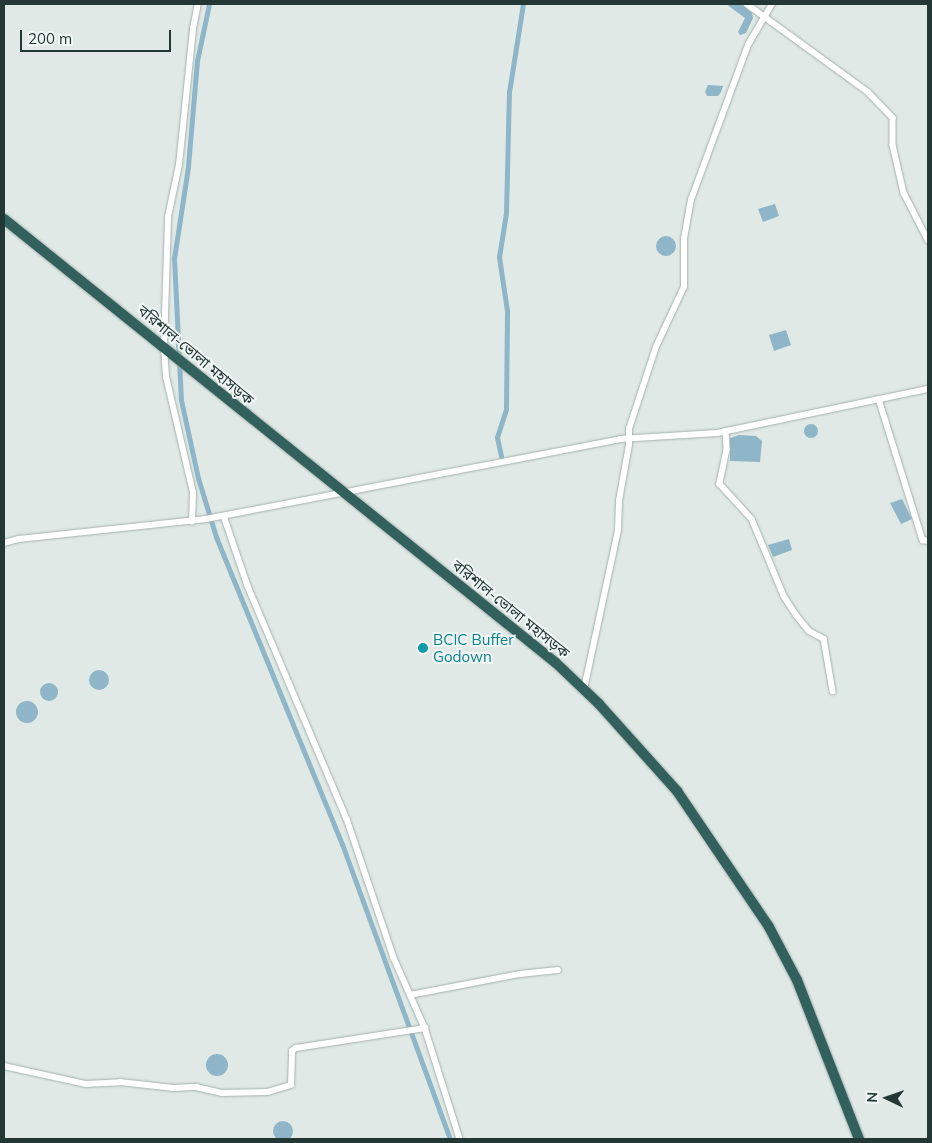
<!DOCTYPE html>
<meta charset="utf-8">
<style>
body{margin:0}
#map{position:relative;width:932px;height:1143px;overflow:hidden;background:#e0e9e6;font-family:Mulish,"Noto Sans Bengali",sans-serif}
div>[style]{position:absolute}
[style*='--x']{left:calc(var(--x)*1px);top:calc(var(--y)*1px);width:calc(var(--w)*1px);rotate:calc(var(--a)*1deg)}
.water>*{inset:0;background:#8eb6c8}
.round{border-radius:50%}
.canal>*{height:5px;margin:-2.5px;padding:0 2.5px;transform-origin:2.5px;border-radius:2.5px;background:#8eb6c8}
.roads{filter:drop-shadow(0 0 1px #a4b0ad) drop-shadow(0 0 1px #a4b0ad)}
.street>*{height:5.5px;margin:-2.75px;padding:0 2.75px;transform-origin:2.75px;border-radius:2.75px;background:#fff}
.highway>*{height:10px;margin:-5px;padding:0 5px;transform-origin:5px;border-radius:5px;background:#32605d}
.dots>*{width:14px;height:14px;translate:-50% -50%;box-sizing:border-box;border:2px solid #f0f6f4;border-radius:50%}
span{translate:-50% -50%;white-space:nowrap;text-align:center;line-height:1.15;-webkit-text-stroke:4px #f0f6f4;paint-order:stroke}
.street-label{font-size:15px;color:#233735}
.culture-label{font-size:15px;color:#0d838f}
.left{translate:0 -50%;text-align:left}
.frame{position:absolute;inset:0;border:5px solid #233735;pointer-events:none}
.north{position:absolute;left:862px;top:1073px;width:50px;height:50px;-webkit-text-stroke:4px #f0f6f4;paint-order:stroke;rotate:273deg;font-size:14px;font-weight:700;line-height:20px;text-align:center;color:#233735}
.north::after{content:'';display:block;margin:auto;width:18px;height:22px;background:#233735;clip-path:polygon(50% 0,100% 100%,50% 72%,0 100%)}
.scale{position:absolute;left:20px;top:30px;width:151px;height:22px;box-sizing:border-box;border:2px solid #233735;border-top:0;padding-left:6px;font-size:15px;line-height:18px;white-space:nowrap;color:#233735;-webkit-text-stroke:4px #f0f6f4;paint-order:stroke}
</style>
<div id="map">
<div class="water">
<i style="clip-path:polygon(726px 4px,742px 4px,752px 13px,753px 18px,746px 33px,740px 35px,738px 32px,745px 18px)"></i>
<i style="clip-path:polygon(708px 85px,723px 86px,721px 92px,718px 96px,707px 96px,705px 92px)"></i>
<i style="clip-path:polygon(775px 204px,779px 216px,763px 222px,758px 209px)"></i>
<i class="round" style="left:656px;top:236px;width:20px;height:20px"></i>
<i style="clip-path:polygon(786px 330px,791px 345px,774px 351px,769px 335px)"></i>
<i class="round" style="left:804px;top:424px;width:14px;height:14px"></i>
<i style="clip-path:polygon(739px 435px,756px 436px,762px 441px,760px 462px,730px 461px,730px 438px)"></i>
<i style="clip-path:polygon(902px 499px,912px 519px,901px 524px,890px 503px)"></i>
<i style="clip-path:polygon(789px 539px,792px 550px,773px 557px,768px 545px)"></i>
<i class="round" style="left:89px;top:670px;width:20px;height:20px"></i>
<i class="round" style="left:40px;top:683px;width:18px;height:18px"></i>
<i class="round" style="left:16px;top:701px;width:22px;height:22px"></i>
<i class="round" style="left:206px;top:1054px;width:22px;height:22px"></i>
<i class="round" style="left:273px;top:1121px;width:20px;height:20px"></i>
</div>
<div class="canal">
<i style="--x:209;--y:4;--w:58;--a:101.9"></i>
<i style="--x:197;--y:61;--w:106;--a:94.9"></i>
<i style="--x:188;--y:167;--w:92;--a:98.7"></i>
<i style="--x:174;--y:258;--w:142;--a:87.2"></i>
<i style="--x:181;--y:400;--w:80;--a:77.7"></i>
<i style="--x:198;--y:478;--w:62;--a:73"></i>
<i style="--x:216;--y:537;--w:332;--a:67.7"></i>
<i style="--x:342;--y:844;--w:314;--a:69.9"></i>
<i style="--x:501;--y:456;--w:19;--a:-102"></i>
<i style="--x:497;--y:437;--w:29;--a:-72"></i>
<i style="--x:506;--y:409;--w:98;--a:-89.4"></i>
<i style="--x:507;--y:311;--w:55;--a:-98.4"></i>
<i style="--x:499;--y:257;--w:45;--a:-81"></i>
<i style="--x:506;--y:213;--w:121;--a:-88.6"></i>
<i style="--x:509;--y:92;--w:89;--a:-81"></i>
</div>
<div class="roads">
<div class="street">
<i style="--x:747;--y:4;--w:150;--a:36"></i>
<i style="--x:868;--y:92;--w:36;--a:46"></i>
<i style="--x:893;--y:118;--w:27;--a:90"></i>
<i style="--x:893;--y:145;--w:49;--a:77.1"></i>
<i style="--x:904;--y:193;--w:53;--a:62.9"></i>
<i style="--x:879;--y:399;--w:148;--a:72.7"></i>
<i style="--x:923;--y:540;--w:5;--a:11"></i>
<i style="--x:726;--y:431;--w:19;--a:87"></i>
<i style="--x:727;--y:450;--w:35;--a:102"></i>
<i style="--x:720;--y:484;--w:47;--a:47.6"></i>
<i style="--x:752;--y:519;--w:83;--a:67.4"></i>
<i style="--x:784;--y:596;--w:24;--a:57"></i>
<i style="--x:797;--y:616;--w:19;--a:51"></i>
<i style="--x:809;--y:631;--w:17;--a:28"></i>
<i style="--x:824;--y:639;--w:53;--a:80.2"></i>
<i style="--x:224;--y:516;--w:74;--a:71.1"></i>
<i style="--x:248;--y:586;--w:253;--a:67"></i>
<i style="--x:347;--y:819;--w:147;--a:71.3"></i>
<i style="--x:394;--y:958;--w:77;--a:66.1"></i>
<i style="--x:425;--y:1028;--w:116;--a:72.5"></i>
<i style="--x:192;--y:522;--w:29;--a:-88"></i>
<i style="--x:193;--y:493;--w:119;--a:-103.1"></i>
<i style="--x:166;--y:377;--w:30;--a:-94"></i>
<i style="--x:164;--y:347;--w:130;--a:-88.2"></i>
<i style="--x:168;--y:217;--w:53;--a:-78.1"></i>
<i style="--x:179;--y:165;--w:137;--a:-84.1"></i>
<i style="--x:193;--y:29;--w:25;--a:-79"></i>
<i style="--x:4;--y:543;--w:16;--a:-15"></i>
<i style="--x:19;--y:539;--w:188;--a:-6.1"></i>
<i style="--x:206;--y:519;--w:422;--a:-10.9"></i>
<i style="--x:620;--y:439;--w:97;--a:-3.5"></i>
<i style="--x:717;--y:433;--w:216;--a:-11.8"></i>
<i style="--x:584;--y:689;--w:163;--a:-77.9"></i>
<i style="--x:618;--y:530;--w:29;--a:-88"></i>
<i style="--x:619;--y:501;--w:57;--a:-79.9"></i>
<i style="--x:629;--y:445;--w:16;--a:-90"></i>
<i style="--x:629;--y:429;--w:86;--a:-71.8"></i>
<i style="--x:656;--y:347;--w:66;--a:-65"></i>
<i style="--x:684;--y:287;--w:48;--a:-90"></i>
<i style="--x:684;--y:239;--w:40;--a:-80"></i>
<i style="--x:691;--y:200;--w:165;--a:-69.8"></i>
<i style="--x:748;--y:45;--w:48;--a:-59.7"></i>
<i style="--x:410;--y:995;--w:112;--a:-10.8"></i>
<i style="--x:520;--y:974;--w:38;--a:-6"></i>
<i style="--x:4;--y:1066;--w:84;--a:12.4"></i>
<i style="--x:86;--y:1084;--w:34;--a:-3"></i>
<i style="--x:120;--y:1082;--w:54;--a:6.3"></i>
<i style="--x:174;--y:1088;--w:22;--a:-3"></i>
<i style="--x:196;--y:1087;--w:27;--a:13"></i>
<i style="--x:222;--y:1093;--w:46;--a:-1.2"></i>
<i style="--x:268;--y:1092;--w:24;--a:-17"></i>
<i style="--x:291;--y:1085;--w:34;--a:-88"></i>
<i style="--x:292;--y:1051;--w:5;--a:-37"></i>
<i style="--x:296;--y:1048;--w:131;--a:-8.8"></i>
</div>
<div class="highway">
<i style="--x:4;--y:219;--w:708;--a:38.81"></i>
<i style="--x:556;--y:663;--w:59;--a:43.6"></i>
<i style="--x:599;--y:704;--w:117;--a:48.1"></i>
<i style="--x:677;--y:791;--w:164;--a:55.9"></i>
<i style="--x:769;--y:927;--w:60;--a:62.2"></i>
<i style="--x:797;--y:980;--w:171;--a:68.7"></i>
</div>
</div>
<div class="dots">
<i style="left:423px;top:648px;background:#0f9aa8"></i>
</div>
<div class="street-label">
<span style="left:196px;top:355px;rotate:40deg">বরিশাল-ভোলা মহাসড়ক</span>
<span style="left:511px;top:609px;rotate:39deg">বরিশাল-ভোলা মহাসড়ক</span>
</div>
<div class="culture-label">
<span class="left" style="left:433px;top:648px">BCIC Buffer<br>Godown</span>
</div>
<div class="frame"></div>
<div class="north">N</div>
<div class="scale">200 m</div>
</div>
